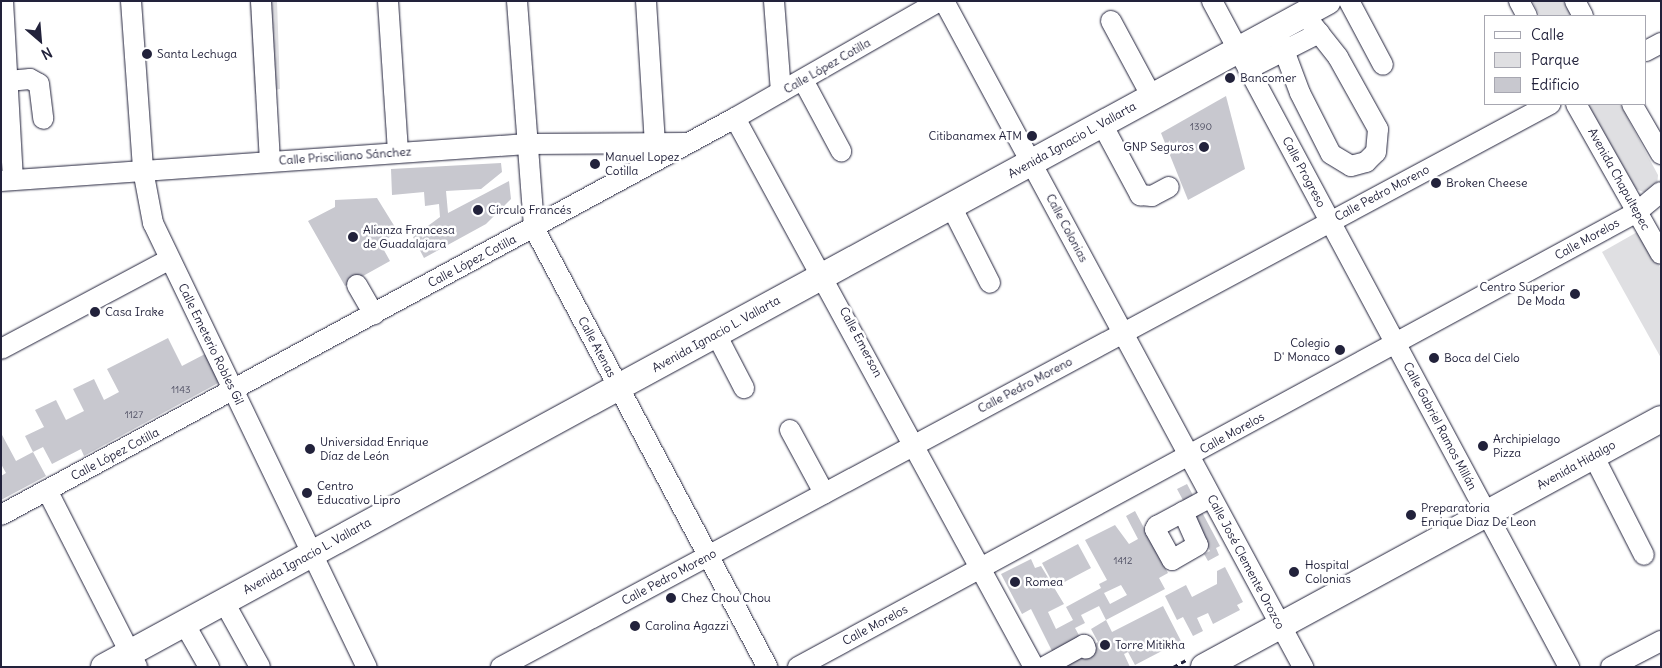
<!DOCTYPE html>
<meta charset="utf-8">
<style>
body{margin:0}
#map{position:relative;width:1662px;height:668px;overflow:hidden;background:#fff;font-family:Delius,sans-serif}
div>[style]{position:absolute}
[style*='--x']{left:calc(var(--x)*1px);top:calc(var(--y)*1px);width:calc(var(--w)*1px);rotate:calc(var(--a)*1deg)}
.green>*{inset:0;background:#dfdfe2}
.building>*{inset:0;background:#c8c8cf}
.path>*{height:2.5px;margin-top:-1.25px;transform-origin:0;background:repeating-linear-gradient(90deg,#22223b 0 5px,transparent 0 9px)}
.roads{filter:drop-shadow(0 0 1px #22223b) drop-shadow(0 0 1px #22223b)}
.minor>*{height:20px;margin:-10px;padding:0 10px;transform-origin:10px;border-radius:10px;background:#fff}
.major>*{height:26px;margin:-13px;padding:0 13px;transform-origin:13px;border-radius:13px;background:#fff}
.dots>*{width:14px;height:14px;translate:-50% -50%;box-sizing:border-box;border:2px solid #fff;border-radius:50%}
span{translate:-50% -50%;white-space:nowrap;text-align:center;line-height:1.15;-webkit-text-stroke:5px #fff;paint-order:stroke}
.number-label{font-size:10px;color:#4c4c60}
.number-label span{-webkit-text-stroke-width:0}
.poi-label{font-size:12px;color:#22223b}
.left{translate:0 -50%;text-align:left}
.right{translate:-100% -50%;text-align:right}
.street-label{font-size:12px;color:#22223b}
.frame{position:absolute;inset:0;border:2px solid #22223b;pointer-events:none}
.legend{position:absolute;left:1484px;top:15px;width:162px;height:90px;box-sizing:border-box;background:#fff;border:1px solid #a7a7b1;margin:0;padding:6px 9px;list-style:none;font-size:15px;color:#22223b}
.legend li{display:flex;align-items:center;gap:10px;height:25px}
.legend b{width:25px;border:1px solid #a7a7b1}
.north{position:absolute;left:15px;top:15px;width:50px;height:50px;-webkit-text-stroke:4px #fff;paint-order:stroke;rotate:153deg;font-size:14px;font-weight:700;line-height:20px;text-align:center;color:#22223b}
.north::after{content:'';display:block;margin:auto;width:18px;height:22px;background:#22223b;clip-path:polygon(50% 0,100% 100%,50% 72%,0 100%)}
</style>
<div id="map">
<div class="green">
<i style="clip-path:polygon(250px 1px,277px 1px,280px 89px,255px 94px)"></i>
<i style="clip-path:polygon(1532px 1px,1563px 1px,1572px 16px,1540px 16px)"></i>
<i style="clip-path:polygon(1588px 104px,1620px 104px,1658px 175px,1657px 186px,1646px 193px,1636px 189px)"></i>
<i style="clip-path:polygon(1639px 231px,1661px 269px,1661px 358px,1602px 252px)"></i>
</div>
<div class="building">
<i style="clip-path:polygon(1226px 96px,1245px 169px,1188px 200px,1161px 133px)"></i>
<i style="clip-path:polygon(501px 163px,502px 172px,481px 189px,446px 191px,448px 213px,509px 181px,511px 199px,486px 224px,424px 258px,413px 237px,440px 217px,439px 204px,425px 206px,424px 192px,392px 195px,391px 169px)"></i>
<i style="clip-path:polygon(377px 198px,398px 232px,380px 243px,390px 261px,345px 286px,308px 221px,335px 207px,335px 200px)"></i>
<i style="clip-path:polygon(168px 338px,182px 366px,205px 354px,220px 382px,84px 456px,81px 449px,52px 464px,43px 447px,33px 452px,25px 436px,44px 427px,35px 410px,56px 400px,66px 420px,84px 411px,73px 389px,94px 379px,104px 400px,119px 392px,107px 369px)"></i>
<i style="clip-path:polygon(1px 433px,16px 461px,33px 452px,46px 476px,1px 500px,1px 476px,6px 473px,1px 464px)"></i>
<i style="clip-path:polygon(1187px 484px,1220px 546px,1216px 548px,1219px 555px,1208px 561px,1204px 554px,1210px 551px,1177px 489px)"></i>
<i style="clip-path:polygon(evenodd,1135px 511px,1168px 573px,1159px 578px,1165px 589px,1106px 620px,1112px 632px,1163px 606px,1181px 641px,1135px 665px,1128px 652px,1124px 654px,1130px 667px,1063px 667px,1060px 662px,1098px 642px,1091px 629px,1106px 620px,1099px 606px,1081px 615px,1085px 623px,1075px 628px,1081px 639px,1053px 653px,1031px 609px,1022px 614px,1001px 574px,1031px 559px,1035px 568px,1041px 566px,1064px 604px,1048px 612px,1056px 629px,1073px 620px,1066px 607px,1101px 588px,1099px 584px,1107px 580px,1085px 540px,1115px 525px,1129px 544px,1138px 539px,1126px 516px,1135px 511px,1121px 585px,1127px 595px,1110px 604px,1104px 593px,1121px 585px)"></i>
<i style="clip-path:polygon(1078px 544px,1091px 568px,1055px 587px,1042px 563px)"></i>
<i style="clip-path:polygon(1225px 567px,1243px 602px,1237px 605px,1240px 610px,1213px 624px,1208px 613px,1197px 618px,1203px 631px,1193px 636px,1183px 617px,1177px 620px,1165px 596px,1186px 585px,1192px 597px,1217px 584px,1217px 571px)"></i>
</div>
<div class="path">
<i style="--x:1173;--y:667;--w:15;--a:-28"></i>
</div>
<div class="roads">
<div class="minor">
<i style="--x:3;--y:1;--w:178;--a:86.8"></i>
<i style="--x:131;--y:1;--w:169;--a:85.9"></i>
<i style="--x:143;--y:170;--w:54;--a:79.3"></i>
<i style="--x:153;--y:223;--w:493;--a:64.3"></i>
<i style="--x:261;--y:1;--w:160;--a:86.8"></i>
<i style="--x:388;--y:1;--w:151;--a:86.2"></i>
<i style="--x:517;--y:1;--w:228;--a:85.7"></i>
<i style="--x:534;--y:228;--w:497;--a:62"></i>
<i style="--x:646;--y:1;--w:142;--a:86.4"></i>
<i style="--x:774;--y:1;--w:91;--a:85.6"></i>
<i style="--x:944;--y:1;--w:757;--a:61.67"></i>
<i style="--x:1212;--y:1;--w:756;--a:61.81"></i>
<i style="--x:1349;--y:1;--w:72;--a:62"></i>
<i style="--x:1519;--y:1;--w:17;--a:62"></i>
<i style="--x:1575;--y:1;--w:17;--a:62"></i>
<i style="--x:1111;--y:21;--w:86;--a:61.7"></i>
<i style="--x:1276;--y:29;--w:68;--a:69.4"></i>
<i style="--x:1300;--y:93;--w:68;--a:63.1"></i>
<i style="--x:1331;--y:154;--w:23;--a:31"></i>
<i style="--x:1351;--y:166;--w:16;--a:-15"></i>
<i style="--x:1366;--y:162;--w:14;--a:-45"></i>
<i style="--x:1376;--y:152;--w:23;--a:-85"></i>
<i style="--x:1378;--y:129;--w:82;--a:-119.1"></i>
<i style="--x:1338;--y:57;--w:55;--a:-128.3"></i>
<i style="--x:1646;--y:51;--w:17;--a:-28"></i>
<i style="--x:1248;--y:69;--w:80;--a:-26.9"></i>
<i style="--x:803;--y:80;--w:81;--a:61.8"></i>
<i style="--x:8;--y:81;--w:22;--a:-5"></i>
<i style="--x:30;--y:79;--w:10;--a:29"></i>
<i style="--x:39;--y:84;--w:35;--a:83"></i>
<i style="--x:1576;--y:104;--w:172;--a:60.5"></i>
<i style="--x:1632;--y:104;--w:58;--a:59.9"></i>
<i style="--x:735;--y:118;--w:625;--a:61.43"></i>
<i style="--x:1102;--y:124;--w:81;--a:61.8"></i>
<i style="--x:1140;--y:195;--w:12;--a:5"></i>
<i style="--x:1152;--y:196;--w:19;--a:-28"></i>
<i style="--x:1;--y:181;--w:527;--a:-4.02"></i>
<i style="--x:527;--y:144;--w:161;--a:-0.4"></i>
<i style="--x:951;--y:206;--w:86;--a:63.1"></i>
<i style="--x:357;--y:285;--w:34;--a:60"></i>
<i style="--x:716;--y:334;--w:61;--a:62.6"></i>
<i style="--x:1;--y:349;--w:191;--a:-28"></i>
<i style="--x:790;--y:430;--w:72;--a:61.6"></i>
<i style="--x:1593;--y:455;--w:112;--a:63"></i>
<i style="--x:47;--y:490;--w:199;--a:63"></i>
<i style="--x:1183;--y:512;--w:36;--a:66"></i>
<i style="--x:1198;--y:545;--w:30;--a:150"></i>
<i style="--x:1172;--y:560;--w:35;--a:-119"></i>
<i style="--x:1155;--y:529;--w:4;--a:-56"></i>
<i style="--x:1157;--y:526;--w:61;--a:-28.2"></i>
<i style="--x:1;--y:515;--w:834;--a:-28.41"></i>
<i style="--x:735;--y:118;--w:235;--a:-29.8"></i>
<i style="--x:224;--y:602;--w:74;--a:61"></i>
<i style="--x:184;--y:623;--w:51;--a:60.4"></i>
<i style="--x:501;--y:667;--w:1191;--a:-28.22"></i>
<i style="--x:798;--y:667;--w:954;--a:-28.47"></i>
<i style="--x:1637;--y:212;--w:31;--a:-40"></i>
<i style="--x:1044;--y:667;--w:46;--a:-28.8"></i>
<i style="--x:1084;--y:645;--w:4;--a:63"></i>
<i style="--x:1611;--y:667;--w:56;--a:-27.5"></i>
</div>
<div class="major">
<i style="--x:104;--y:667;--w:1393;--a:-28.55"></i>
<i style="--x:1204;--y:667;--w:520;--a:-28.49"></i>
</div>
</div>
<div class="dots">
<i style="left:147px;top:54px;background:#22223b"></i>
<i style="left:1230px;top:78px;background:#22223b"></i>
<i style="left:1032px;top:136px;background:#22223b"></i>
<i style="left:1204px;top:147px;background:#22223b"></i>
<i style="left:595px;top:164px;background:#22223b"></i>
<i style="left:1436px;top:183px;background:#22223b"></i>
<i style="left:478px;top:210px;background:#22223b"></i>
<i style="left:353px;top:237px;background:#22223b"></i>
<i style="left:1575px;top:294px;background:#22223b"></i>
<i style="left:95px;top:312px;background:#22223b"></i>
<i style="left:1340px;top:350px;background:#22223b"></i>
<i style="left:1434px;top:358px;background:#22223b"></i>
<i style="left:1483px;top:446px;background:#22223b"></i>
<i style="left:310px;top:449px;background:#22223b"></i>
<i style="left:307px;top:493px;background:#22223b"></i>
<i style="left:1411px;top:515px;background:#22223b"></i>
<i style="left:1294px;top:572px;background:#22223b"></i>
<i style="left:1015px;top:582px;background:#22223b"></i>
<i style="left:671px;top:598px;background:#22223b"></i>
<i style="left:635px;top:626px;background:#22223b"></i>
<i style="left:1105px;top:645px;background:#22223b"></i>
</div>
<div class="number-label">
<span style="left:1201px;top:127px">1390</span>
<span style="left:181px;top:390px">1143</span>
<span style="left:134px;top:415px">1127</span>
<span style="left:1123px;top:561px">1412</span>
</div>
<div class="poi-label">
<span class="left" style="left:157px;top:54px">Santa Lechuga</span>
<span class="left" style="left:1240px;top:78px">Bancomer</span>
<span class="right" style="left:1022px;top:136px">Citibanamex ATM</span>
<span class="right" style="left:1194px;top:147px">GNP Seguros</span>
<span class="left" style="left:605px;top:164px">Manuel Lopez<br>Cotilla</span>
<span class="left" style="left:1446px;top:183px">Broken Cheese</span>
<span class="left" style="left:488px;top:210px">Círculo Francés</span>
<span class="left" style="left:363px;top:237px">Alianza Francesa<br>de Guadalajara</span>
<span class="right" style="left:1565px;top:294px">Centro Superior<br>De Moda</span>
<span class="left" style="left:105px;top:312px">Casa Irake</span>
<span class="right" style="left:1330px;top:350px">Colegio<br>D' Monaco</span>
<span class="left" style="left:1444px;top:358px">Boca del Cielo</span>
<span class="left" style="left:1493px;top:446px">Archipielago<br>Pizza</span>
<span class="left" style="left:320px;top:449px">Universidad Enrique<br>Díaz de León</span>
<span class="left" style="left:317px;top:493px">Centro<br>Educativo Lipro</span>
<span class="left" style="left:1421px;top:515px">Preparatoria<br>Enrique Diaz De Leon</span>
<span class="left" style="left:1305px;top:572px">Hospital<br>Colonias</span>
<span class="left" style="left:1025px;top:582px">Romea</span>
<span class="left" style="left:681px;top:598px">Chez Chou Chou</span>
<span class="left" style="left:645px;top:626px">Carolina Agazzi</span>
<span class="left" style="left:1115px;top:645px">Torre Mitikha</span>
</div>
<div class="street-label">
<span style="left:827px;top:66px;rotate:-30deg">Calle López Cotilla</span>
<span style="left:1072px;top:140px;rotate:-29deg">Avenida Ignacio L. Vallarta</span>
<span style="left:345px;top:156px;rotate:-4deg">Calle Prisciliano Sánchez</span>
<span style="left:1304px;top:172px;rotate:62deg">Calle Progreso</span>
<span style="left:1619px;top:179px;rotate:61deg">Avenida Chapultepec</span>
<span style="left:1382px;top:193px;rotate:-28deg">Calle Pedro Moreno</span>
<span style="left:1067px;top:228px;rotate:62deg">Calle Colonias</span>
<span style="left:1587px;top:239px;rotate:-29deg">Calle Morelos</span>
<span style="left:472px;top:261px;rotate:-28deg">Calle López Cotilla</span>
<span style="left:716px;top:334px;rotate:-29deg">Avenida Ignacio L. Vallarta</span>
<span style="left:861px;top:342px;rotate:62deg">Calle Emerson</span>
<span style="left:211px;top:344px;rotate:64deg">Calle Emeterio Robles Gil</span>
<span style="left:597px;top:347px;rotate:62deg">Calle Atenas</span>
<span style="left:1025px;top:385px;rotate:-28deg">Calle Pedro Moreno</span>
<span style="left:1440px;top:426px;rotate:62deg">Calle Gabriel Ramos Millán</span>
<span style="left:1232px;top:433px;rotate:-29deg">Calle Morelos</span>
<span style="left:115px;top:454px;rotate:-28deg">Calle López Cotilla</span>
<span style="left:1576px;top:465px;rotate:-29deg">Avenida Hidalgo</span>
<span style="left:307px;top:556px;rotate:-29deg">Avenida Ignacio L. Vallarta</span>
<span style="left:1246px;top:562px;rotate:62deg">Calle José Clemente Orozco</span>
<span style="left:669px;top:577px;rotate:-28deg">Calle Pedro Moreno</span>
<span style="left:875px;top:625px;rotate:-28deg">Calle Morelos</span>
</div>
<div class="frame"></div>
<ul class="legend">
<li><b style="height:6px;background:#fff"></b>Calle</li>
<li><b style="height:14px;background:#dfdfe2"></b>Parque</li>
<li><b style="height:14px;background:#c8c8cf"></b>Edificio</li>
</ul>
<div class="north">N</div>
</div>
